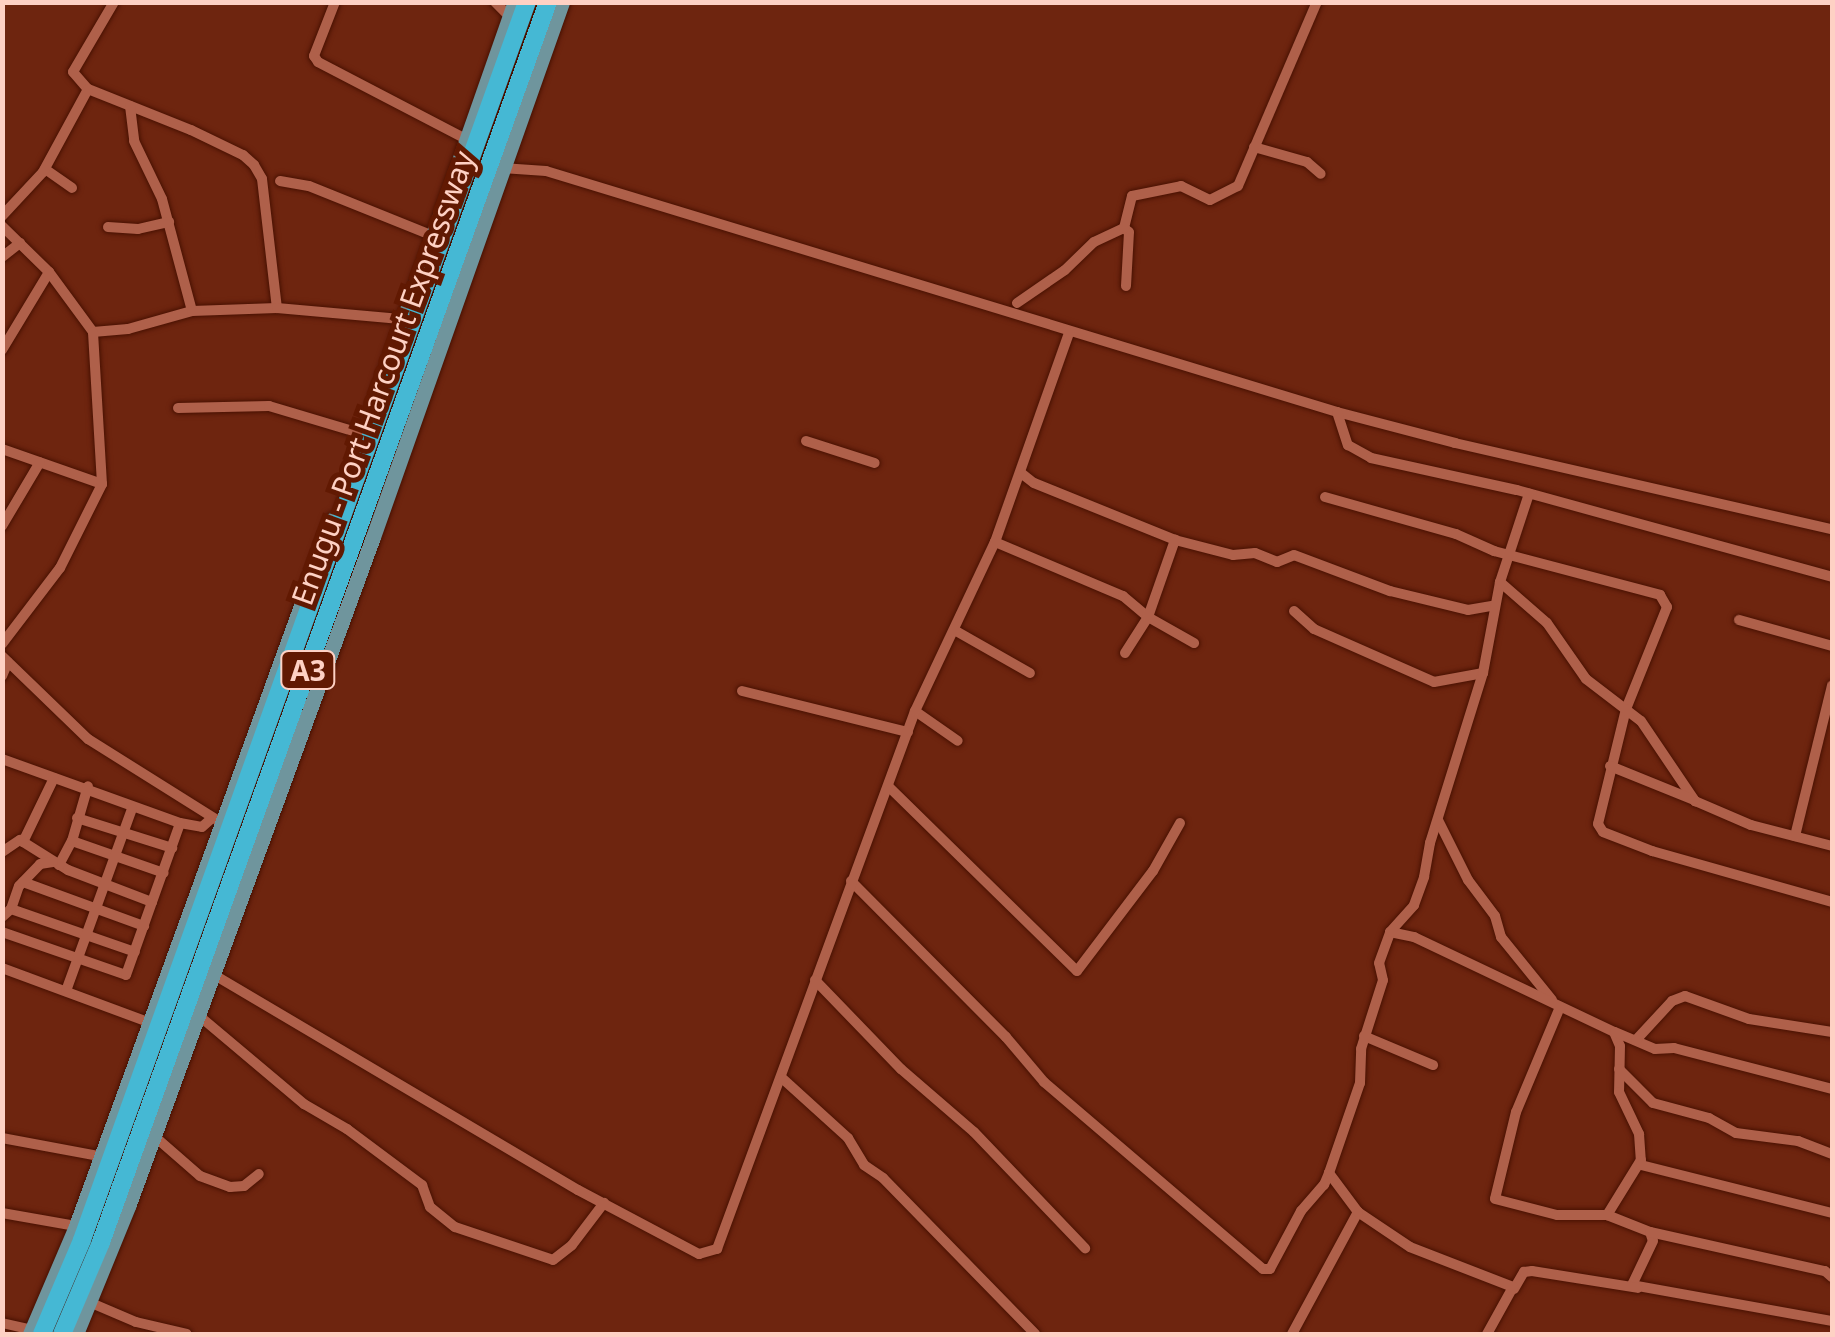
<!DOCTYPE html>
<style>
body{margin:0}
#map{position:relative;width:1835px;height:1337px;overflow:hidden;background:#6e250f;font-family:"Noto Sans",sans-serif}
div>[style]{position:absolute}
[style*='--x']{left:calc(var(--x)*1px);top:calc(var(--y)*1px);width:calc(var(--w)*1px);rotate:calc(var(--a)*1deg)}
.roads{filter:drop-shadow(0 0 2px #481102) drop-shadow(0 0 2px #481102)}
.street>*{height:10px;margin:-5px;padding:0 5px;transform-origin:5px;border-radius:5px;background:#af604a}
.primary>*{height:15px;margin:-7.5px;padding:0 7.5px;transform-origin:7.5px;border-radius:7.5px;background:#6f959d}
.highway>*{height:18px;margin:-9px;padding:0 9px;transform-origin:9px;border-radius:9px;background:#45b8d4}
span{translate:-50% -50%;white-space:nowrap;text-align:center;line-height:1.15;-webkit-text-stroke:10px #611902;paint-order:stroke}
.shield-label span{padding:2px 8px;background:#611902;border:2px solid;border-radius:8px;-webkit-text-stroke-width:0}
.shield-label{font-size:28px;color:#fed1c4;font-weight:700}
.street-label{font-size:30px;color:#fed1c4}
.frame{position:absolute;inset:0;border:5px solid #fed1c4;pointer-events:none}
</style>
<div id="map">
<div class="roads">
<div class="street">
<i style="--x:114;--y:2;--w:81;--a:120.4"></i>
<i style="--x:73;--y:72;--w:23;--a:49"></i>
<i style="--x:88;--y:89;--w:111;--a:21.7"></i>
<i style="--x:191;--y:130;--w:58;--a:25.7"></i>
<i style="--x:243;--y:155;--w:15;--a:42"></i>
<i style="--x:254;--y:165;--w:16;--a:60"></i>
<i style="--x:262;--y:179;--w:130;--a:83.4"></i>
<i style="--x:335;--y:2;--w:58;--a:111.3"></i>
<i style="--x:314;--y:56;--w:7;--a:56"></i>
<i style="--x:318;--y:62;--w:167;--a:27.5"></i>
<i style="--x:495;--y:2;--w:21;--a:45"></i>
<i style="--x:130;--y:106;--w:35;--a:83"></i>
<i style="--x:134;--y:141;--w:64;--a:64.2"></i>
<i style="--x:162;--y:199;--w:116;--a:75"></i>
<i style="--x:1254;--y:147;--w:55;--a:15.8"></i>
<i style="--x:1307;--y:162;--w:18;--a:41"></i>
<i style="--x:502;--y:168;--w:44;--a:3.9"></i>
<i style="--x:546;--y:171;--w:827;--a:16.94"></i>
<i style="--x:1337;--y:412;--w:122;--a:14.7"></i>
<i style="--x:1455;--y:443;--w:387;--a:12.9"></i>
<i style="--x:45;--y:169;--w:33;--a:35"></i>
<i style="--x:280;--y:181;--w:29;--a:10"></i>
<i style="--x:309;--y:186;--w:131;--a:21.9"></i>
<i style="--x:2;--y:216;--w:60;--a:-47"></i>
<i style="--x:43;--y:172;--w:94;--a:-61.5"></i>
<i style="--x:2;--y:226;--w:66;--a:44.4"></i>
<i style="--x:49;--y:272;--w:74;--a:53.7"></i>
<i style="--x:108;--y:227;--w:30;--a:4"></i>
<i style="--x:138;--y:229;--w:32;--a:-13"></i>
<i style="--x:1124;--y:228;--w:6;--a:39"></i>
<i style="--x:1129;--y:232;--w:54;--a:93.2"></i>
<i style="--x:2;--y:257;--w:23;--a:-38"></i>
<i style="--x:1017;--y:303;--w:58;--a:-34.5"></i>
<i style="--x:1065;--y:270;--w:40;--a:-44"></i>
<i style="--x:1094;--y:242;--w:33;--a:-25"></i>
<i style="--x:1124;--y:228;--w:33;--a:-76"></i>
<i style="--x:1132;--y:196;--w:50;--a:-11.5"></i>
<i style="--x:1181;--y:186;--w:32;--a:26"></i>
<i style="--x:1210;--y:200;--w:31;--a:-27"></i>
<i style="--x:1238;--y:186;--w:200;--a:-66.8"></i>
<i style="--x:93;--y:332;--w:35;--a:-5"></i>
<i style="--x:128;--y:329;--w:66;--a:-15.7"></i>
<i style="--x:192;--y:311;--w:85;--a:-2"></i>
<i style="--x:277;--y:308;--w:124;--a:5.1"></i>
<i style="--x:2;--y:350;--w:91;--a:-58.9"></i>
<i style="--x:178;--y:408;--w:91;--a:-1.3"></i>
<i style="--x:269;--y:406;--w:98;--a:16.6"></i>
<i style="--x:1337;--y:412;--w:35;--a:72"></i>
<i style="--x:1348;--y:445;--w:26;--a:29"></i>
<i style="--x:1371;--y:458;--w:149;--a:12.4"></i>
<i style="--x:1517;--y:490;--w:327;--a:15.4"></i>
<i style="--x:806;--y:441;--w:72;--a:17.7"></i>
<i style="--x:2;--y:449;--w:106;--a:19.3"></i>
<i style="--x:1021;--y:473;--w:16;--a:38"></i>
<i style="--x:1034;--y:483;--w:152;--a:22"></i>
<i style="--x:1175;--y:540;--w:60;--a:14.5"></i>
<i style="--x:1233;--y:555;--w:22;--a:-5"></i>
<i style="--x:1255;--y:553;--w:24;--a:22"></i>
<i style="--x:1277;--y:562;--w:18;--a:-22"></i>
<i style="--x:1294;--y:555;--w:103;--a:20.6"></i>
<i style="--x:1390;--y:591;--w:80;--a:13.7"></i>
<i style="--x:1468;--y:610;--w:27;--a:-10"></i>
<i style="--x:1325;--y:497;--w:136;--a:15.8"></i>
<i style="--x:1456;--y:534;--w:42;--a:24.1"></i>
<i style="--x:1494;--y:551;--w:172;--a:14.8"></i>
<i style="--x:1660;--y:595;--w:14;--a:60"></i>
<i style="--x:1667;--y:607;--w:110;--a:111.9"></i>
<i style="--x:1626;--y:709;--w:118;--a:103.7"></i>
<i style="--x:1598;--y:824;--w:9;--a:58"></i>
<i style="--x:1603;--y:832;--w:53;--a:21.2"></i>
<i style="--x:1652;--y:851;--w:187;--a:15.8"></i>
<i style="--x:2;--y:526;--w:74;--a:-59.3"></i>
<i style="--x:995;--y:542;--w:139;--a:22.9"></i>
<i style="--x:1123;--y:596;--w:33;--a:40"></i>
<i style="--x:1148;--y:617;--w:53;--a:29.5"></i>
<i style="--x:1500;--y:582;--w:62;--a:41.1"></i>
<i style="--x:1547;--y:623;--w:68;--a:55.1"></i>
<i style="--x:1586;--y:679;--w:69;--a:37.4"></i>
<i style="--x:1641;--y:721;--w:97;--a:56"></i>
<i style="--x:1695;--y:801;--w:61;--a:23.2"></i>
<i style="--x:1751;--y:825;--w:84;--a:14.5"></i>
<i style="--x:1294;--y:611;--w:27;--a:42"></i>
<i style="--x:1314;--y:629;--w:131;--a:23.8"></i>
<i style="--x:1434;--y:682;--w:50;--a:-10.4"></i>
<i style="--x:1739;--y:620;--w:97;--a:15.6"></i>
<i style="--x:956;--y:631;--w:85;--a:29.6"></i>
<i style="--x:2;--y:644;--w:96;--a:-52.7"></i>
<i style="--x:60;--y:568;--w:94;--a:-63.4"></i>
<i style="--x:102;--y:484;--w:152;--a:-93.4"></i>
<i style="--x:1125;--y:653;--w:43;--a:-57.4"></i>
<i style="--x:1148;--y:617;--w:82;--a:-70.7"></i>
<i style="--x:2;--y:656;--w:120;--a:44"></i>
<i style="--x:88;--y:739;--w:158;--a:32.1"></i>
<i style="--x:2;--y:676;--w:15;--a:-67"></i>
<i style="--x:742;--y:691;--w:171;--a:13.9"></i>
<i style="--x:915;--y:711;--w:52;--a:34.9"></i>
<i style="--x:2;--y:759;--w:189;--a:19.8"></i>
<i style="--x:180;--y:823;--w:22;--a:10"></i>
<i style="--x:202;--y:827;--w:12;--a:-42"></i>
<i style="--x:1610;--y:766;--w:91;--a:22"></i>
<i style="--x:889;--y:787;--w:263;--a:44.4"></i>
<i style="--x:1077;--y:971;--w:126;--a:-52.8"></i>
<i style="--x:1153;--y:871;--w:55;--a:-60.6"></i>
<i style="--x:77;--y:818;--w:100;--a:17.5"></i>
<i style="--x:1438;--y:820;--w:67;--a:63.4"></i>
<i style="--x:1468;--y:880;--w:45;--a:53.1"></i>
<i style="--x:1495;--y:916;--w:22;--a:74"></i>
<i style="--x:1501;--y:937;--w:81;--a:51"></i>
<i style="--x:1795;--y:836;--w:155;--a:-76.2"></i>
<i style="--x:72;--y:841;--w:97;--a:19.2"></i>
<i style="--x:23;--y:842;--w:71;--a:-64.2"></i>
<i style="--x:2;--y:852;--w:22;--a:-34"></i>
<i style="--x:20;--y:840;--w:57;--a:32"></i>
<i style="--x:68;--y:870;--w:90;--a:20.9"></i>
<i style="--x:59;--y:865;--w:27;--a:-62"></i>
<i style="--x:72;--y:841;--w:57;--a:-73.8"></i>
<i style="--x:851;--y:881;--w:220;--a:45.2"></i>
<i style="--x:1006;--y:1037;--w:59;--a:49.8"></i>
<i style="--x:1044;--y:1082;--w:288;--a:40.5"></i>
<i style="--x:1263;--y:1269;--w:7;--a:0"></i>
<i style="--x:1270;--y:1269;--w:66;--a:-61.9"></i>
<i style="--x:1301;--y:1211;--w:35;--a:-49"></i>
<i style="--x:1324;--y:1185;--w:13;--a:-67"></i>
<i style="--x:23;--y:882;--w:129;--a:20"></i>
<i style="--x:11;--y:909;--w:131;--a:19.1"></i>
<i style="--x:2;--y:917;--w:12;--a:-42"></i>
<i style="--x:11;--y:909;--w:24;--a:-71"></i>
<i style="--x:19;--y:886;--w:30;--a:-46"></i>
<i style="--x:40;--y:864;--w:13;--a:-9"></i>
<i style="--x:2;--y:932;--w:131;--a:19.1"></i>
<i style="--x:126;--y:975;--w:161;--a:-70.4"></i>
<i style="--x:1390;--y:932;--w:25;--a:12"></i>
<i style="--x:1414;--y:937;--w:221;--a:25.4"></i>
<i style="--x:1614;--y:1032;--w:15;--a:67"></i>
<i style="--x:1620;--y:1046;--w:46;--a:91.2"></i>
<i style="--x:1619;--y:1092;--w:47;--a:64.5"></i>
<i style="--x:1639;--y:1134;--w:26;--a:86"></i>
<i style="--x:1641;--y:1160;--w:65;--a:121.7"></i>
<i style="--x:1607;--y:1215;--w:46;--a:21.6"></i>
<i style="--x:1650;--y:1232;--w:9;--a:72"></i>
<i style="--x:1653;--y:1241;--w:49;--a:115.5"></i>
<i style="--x:1632;--y:1285;--w:203;--a:10.2"></i>
<i style="--x:2;--y:968;--w:156;--a:20.3"></i>
<i style="--x:211;--y:973;--w:426;--a:30.6"></i>
<i style="--x:578;--y:1190;--w:137;--a:27.9"></i>
<i style="--x:699;--y:1254;--w:19;--a:-16"></i>
<i style="--x:717;--y:1249;--w:573;--a:-69.79"></i>
<i style="--x:915;--y:711;--w:187;--a:-64.7"></i>
<i style="--x:995;--y:542;--w:222;--a:-70.5"></i>
<i style="--x:815;--y:980;--w:124;--a:46"></i>
<i style="--x:901;--y:1069;--w:96;--a:40.8"></i>
<i style="--x:974;--y:1132;--w:161;--a:46.3"></i>
<i style="--x:66;--y:991;--w:194;--a:-70.1"></i>
<i style="--x:1560;--y:1007;--w:114;--a:112.7"></i>
<i style="--x:1516;--y:1112;--w:89;--a:103.6"></i>
<i style="--x:1495;--y:1199;--w:64;--a:14.5"></i>
<i style="--x:1557;--y:1215;--w:50;--a:0"></i>
<i style="--x:197;--y:1014;--w:140;--a:40.1"></i>
<i style="--x:304;--y:1104;--w:50;--a:30.2"></i>
<i style="--x:347;--y:1129;--w:94;--a:36.7"></i>
<i style="--x:422;--y:1185;--w:23;--a:70"></i>
<i style="--x:430;--y:1207;--w:32;--a:39"></i>
<i style="--x:455;--y:1227;--w:103;--a:18.6"></i>
<i style="--x:553;--y:1260;--w:24;--a:-38"></i>
<i style="--x:572;--y:1245;--w:53;--a:-52.7"></i>
<i style="--x:1615;--y:1032;--w:43;--a:23"></i>
<i style="--x:1655;--y:1049;--w:19;--a:-3"></i>
<i style="--x:1674;--y:1048;--w:163;--a:14.5"></i>
<i style="--x:1364;--y:1036;--w:75;--a:22.8"></i>
<i style="--x:1636;--y:1040;--w:53;--a:-47.3"></i>
<i style="--x:1672;--y:1001;--w:14;--a:-21"></i>
<i style="--x:1685;--y:996;--w:68;--a:19.8"></i>
<i style="--x:1749;--y:1019;--w:84;--a:8.9"></i>
<i style="--x:1619;--y:1069;--w:48;--a:45"></i>
<i style="--x:1653;--y:1103;--w:58;--a:15"></i>
<i style="--x:1709;--y:1118;--w:31;--a:29"></i>
<i style="--x:1736;--y:1133;--w:63;--a:7.4"></i>
<i style="--x:1798;--y:1141;--w:36;--a:21"></i>
<i style="--x:783;--y:1079;--w:88;--a:42.2"></i>
<i style="--x:848;--y:1138;--w:31;--a:59"></i>
<i style="--x:864;--y:1165;--w:23;--a:34"></i>
<i style="--x:883;--y:1178;--w:218;--a:45.7"></i>
<i style="--x:153;--y:1135;--w:62;--a:41.1"></i>
<i style="--x:200;--y:1176;--w:32;--a:20"></i>
<i style="--x:230;--y:1187;--w:14;--a:-4"></i>
<i style="--x:244;--y:1186;--w:19;--a:-39"></i>
<i style="--x:2;--y:1138;--w:99;--a:10.5"></i>
<i style="--x:1641;--y:1165;--w:197;--a:14.1"></i>
<i style="--x:2;--y:1213;--w:75;--a:10"></i>
<i style="--x:1650;--y:1232;--w:179;--a:12.6"></i>
<i style="--x:1825;--y:1271;--w:9;--a:41"></i>
<i style="--x:1514;--y:1289;--w:20;--a:-60"></i>
<i style="--x:1524;--y:1272;--w:8;--a:-7"></i>
<i style="--x:1532;--y:1271;--w:107;--a:9.1"></i>
<i style="--x:89;--y:1302;--w:51;--a:23.1"></i>
<i style="--x:136;--y:1322;--w:52;--a:13.2"></i>
<i style="--x:2;--y:1323;--w:31;--a:13"></i>
<i style="--x:1292;--y:1334;--w:139;--a:-61.6"></i>
<i style="--x:1487;--y:1334;--w:54;--a:-61"></i>
<i style="--x:1513;--y:1287;--w:110;--a:-158.8"></i>
<i style="--x:1410;--y:1247;--w:63;--a:-146.1"></i>
<i style="--x:1358;--y:1212;--w:49;--a:-126.6"></i>
<i style="--x:1329;--y:1173;--w:95;--a:-71"></i>
<i style="--x:1360;--y:1083;--w:34;--a:-88"></i>
<i style="--x:1361;--y:1049;--w:72;--a:-72.3"></i>
<i style="--x:1383;--y:980;--w:17;--a:-103"></i>
<i style="--x:1379;--y:963;--w:33;--a:-70"></i>
<i style="--x:1390;--y:932;--w:36;--a:-48"></i>
<i style="--x:1414;--y:905;--w:30;--a:-70"></i>
<i style="--x:1424;--y:877;--w:35;--a:-80"></i>
<i style="--x:1430;--y:843;--w:178;--a:-72.7"></i>
<i style="--x:1483;--y:673;--w:93;--a:-79.4"></i>
<i style="--x:1500;--y:582;--w:93;--a:-71.8"></i>
</div>
<div class="primary">
<i style="--x:369;--y:418;--w:441;--a:-70.7"></i>
<i style="--x:30;--y:1334;--w:117;--a:-66.9"></i>
<i style="--x:76;--y:1226;--w:751;--a:-70.07"></i>
<i style="--x:76;--y:1334;--w:140;--a:-67.8"></i>
<i style="--x:129;--y:1204;--w:710;--a:-69.91"></i>
<i style="--x:373;--y:537;--w:567;--a:-70.54"></i>
</div>
<div class="highway">
<i style="--x:42;--y:1334;--w:102;--a:-66.9"></i>
<i style="--x:82;--y:1240;--w:1316;--a:-70.23"></i>
<i style="--x:62;--y:1334;--w:100;--a:-67"></i>
<i style="--x:101;--y:1242;--w:1318;--a:-70.18"></i>
</div>
</div>
<div class="shield-label">
<span style="left:308px;top:670px">A3</span>
</div>
<div class="street-label">
<span style="left:383px;top:378px;rotate:-70deg">Enugu - Port Harcourt Expressway</span>
</div>
<div class="frame"></div>
</div>
